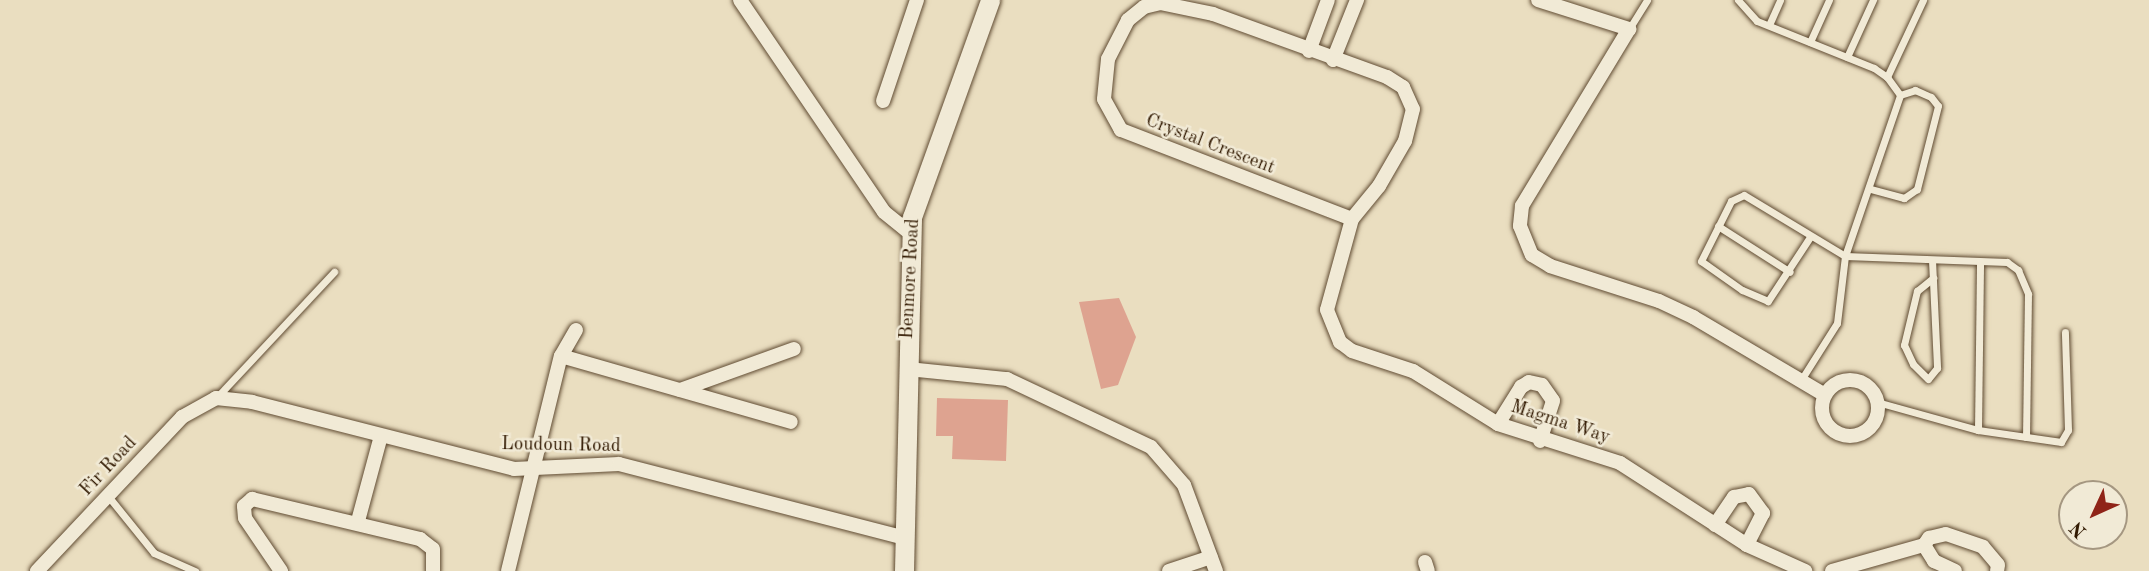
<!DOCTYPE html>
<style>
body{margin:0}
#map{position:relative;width:2149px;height:571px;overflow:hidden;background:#eadec0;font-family:"Old Standard TT",serif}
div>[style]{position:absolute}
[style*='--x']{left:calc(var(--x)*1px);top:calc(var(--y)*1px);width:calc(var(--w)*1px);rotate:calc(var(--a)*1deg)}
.building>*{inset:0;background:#dea390}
.roads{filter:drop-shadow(0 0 2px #604b32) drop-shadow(0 0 2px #604b32)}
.lane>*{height:7px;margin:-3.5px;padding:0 3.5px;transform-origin:3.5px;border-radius:3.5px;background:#f1ead6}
.street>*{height:14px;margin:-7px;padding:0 7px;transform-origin:7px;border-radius:7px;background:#f1ead6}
.street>.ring{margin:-7px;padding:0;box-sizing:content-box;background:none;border:14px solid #f1ead6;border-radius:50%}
.secondary>*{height:19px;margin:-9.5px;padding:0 9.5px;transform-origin:9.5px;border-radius:9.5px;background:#f1ead6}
span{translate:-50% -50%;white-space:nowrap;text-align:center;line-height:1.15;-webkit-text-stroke:5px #f1ead6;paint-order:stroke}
.street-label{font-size:19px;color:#321a02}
.north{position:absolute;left:2058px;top:480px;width:70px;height:70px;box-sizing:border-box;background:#f1ead6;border:2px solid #a59781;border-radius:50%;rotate:225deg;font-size:19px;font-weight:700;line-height:28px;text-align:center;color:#321a02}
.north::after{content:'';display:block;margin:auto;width:24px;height:32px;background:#8f2418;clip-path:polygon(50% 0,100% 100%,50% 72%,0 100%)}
</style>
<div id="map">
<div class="building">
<i style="clip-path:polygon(1119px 298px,1136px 337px,1118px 385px,1101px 389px,1079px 302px)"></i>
<i style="clip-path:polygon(937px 398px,1008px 400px,1006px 461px,952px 459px,953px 436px,936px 436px)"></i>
</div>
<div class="roads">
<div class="lane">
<i style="--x:1738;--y:0;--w:28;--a:48"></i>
<i style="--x:1757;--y:21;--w:126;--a:21.9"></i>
<i style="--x:1874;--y:68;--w:16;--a:35"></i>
<i style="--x:1887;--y:77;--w:22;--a:54"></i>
<i style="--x:1769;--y:25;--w:27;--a:-66"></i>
<i style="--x:1629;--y:29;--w:34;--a:-58"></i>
<i style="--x:1810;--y:42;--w:46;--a:-65.7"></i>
<i style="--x:1847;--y:57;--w:63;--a:-65.5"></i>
<i style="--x:1887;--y:77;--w:85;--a:-64.9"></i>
<i style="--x:1718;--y:226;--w:85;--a:32.6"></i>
<i style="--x:1810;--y:237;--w:77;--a:123.3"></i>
<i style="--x:1768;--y:301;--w:28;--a:-157"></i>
<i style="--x:1742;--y:290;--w:50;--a:-144.7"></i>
<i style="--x:1701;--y:261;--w:67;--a:-63.4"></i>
<i style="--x:1731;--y:201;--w:14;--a:-25"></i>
<i style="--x:1744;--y:195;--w:118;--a:31.1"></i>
<i style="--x:1845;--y:256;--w:162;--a:2.1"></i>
<i style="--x:2007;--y:262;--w:14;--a:36"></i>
<i style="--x:2018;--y:270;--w:26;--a:67"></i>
<i style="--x:2028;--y:294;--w:143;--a:90.8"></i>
<i style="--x:1932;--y:260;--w:108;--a:87.3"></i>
<i style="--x:1937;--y:368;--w:14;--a:129"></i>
<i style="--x:1928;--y:379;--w:21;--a:-135"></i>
<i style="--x:1913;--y:364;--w:21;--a:-115"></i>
<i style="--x:1904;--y:345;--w:56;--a:-76.5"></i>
<i style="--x:1917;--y:291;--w:21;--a:-39"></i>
<i style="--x:1801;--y:380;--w:67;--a:-57.7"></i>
<i style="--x:1837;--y:323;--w:67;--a:-83.2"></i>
<i style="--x:1845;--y:256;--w:170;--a:-71.1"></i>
<i style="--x:1900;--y:95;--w:16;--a:-18"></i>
<i style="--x:1915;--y:90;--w:17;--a:24"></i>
<i style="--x:1931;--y:97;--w:11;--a:52"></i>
<i style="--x:1938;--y:106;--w:86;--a:104.2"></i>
<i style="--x:1917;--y:189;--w:16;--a:145"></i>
<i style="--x:1904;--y:198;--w:35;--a:-165"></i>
<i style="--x:216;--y:398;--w:173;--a:-46.9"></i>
<i style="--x:1877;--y:402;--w:105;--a:15.5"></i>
<i style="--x:1978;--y:430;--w:84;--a:8.2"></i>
<i style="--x:2061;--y:442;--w:14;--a:-60"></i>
<i style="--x:2068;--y:430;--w:98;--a:-91.8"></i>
<i style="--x:1978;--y:430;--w:168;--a:-89.3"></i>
<i style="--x:108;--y:496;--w:73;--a:51.1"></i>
<i style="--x:154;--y:553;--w:45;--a:23.7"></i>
</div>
<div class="street">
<i style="--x:740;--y:0;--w:256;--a:55.8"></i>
<i style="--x:884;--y:212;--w:33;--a:39"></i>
<i style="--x:1538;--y:0;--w:96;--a:17.7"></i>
<i style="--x:1629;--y:29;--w:207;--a:121.2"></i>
<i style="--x:1522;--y:206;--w:20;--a:96"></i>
<i style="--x:1520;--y:226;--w:31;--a:68"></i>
<i style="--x:1532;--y:255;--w:21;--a:31"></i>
<i style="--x:1550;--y:266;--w:114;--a:17.8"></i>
<i style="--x:1659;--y:301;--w:38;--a:25"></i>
<i style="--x:1693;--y:317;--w:153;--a:30.6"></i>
<i style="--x:1160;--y:3;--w:54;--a:11.7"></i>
<i style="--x:1213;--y:14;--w:185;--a:19.9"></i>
<i style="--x:1387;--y:77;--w:19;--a:32"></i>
<i style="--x:1403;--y:87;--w:24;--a:66"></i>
<i style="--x:1413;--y:109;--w:33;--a:104"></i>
<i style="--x:1405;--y:141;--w:52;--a:120"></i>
<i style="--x:1379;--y:186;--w:43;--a:129.3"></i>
<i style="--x:1352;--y:219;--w:248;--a:-158.9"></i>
<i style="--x:1121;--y:130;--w:35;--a:-119"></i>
<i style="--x:1104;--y:99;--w:40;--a:-84.3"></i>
<i style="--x:1108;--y:59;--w:44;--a:-62.9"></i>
<i style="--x:1128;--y:20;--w:21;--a:-39"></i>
<i style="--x:1144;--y:7;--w:16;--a:-14"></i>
<i style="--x:1309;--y:51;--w:54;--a:-69.6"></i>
<i style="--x:1333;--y:60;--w:65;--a:-68.2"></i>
<i style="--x:883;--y:101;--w:107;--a:-71.4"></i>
<i style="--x:1352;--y:219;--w:94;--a:105.4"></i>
<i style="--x:1327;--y:310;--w:35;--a:68"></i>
<i style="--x:1340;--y:342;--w:15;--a:37"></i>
<i style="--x:1352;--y:351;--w:64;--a:18.2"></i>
<i style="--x:1413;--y:371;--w:100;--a:31.9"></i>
<i style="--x:1498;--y:424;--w:128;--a:17.7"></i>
<i style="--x:1620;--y:463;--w:151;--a:32.8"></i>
<i style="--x:1747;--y:545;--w:64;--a:24.1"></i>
<i style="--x:561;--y:356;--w:239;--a:16"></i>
<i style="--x:908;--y:369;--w:100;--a:5.8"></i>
<i style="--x:1007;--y:379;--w:159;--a:25.3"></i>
<i style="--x:1151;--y:447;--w:50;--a:49"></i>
<i style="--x:1184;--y:485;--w:92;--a:69.6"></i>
<i class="ring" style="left:1822px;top:380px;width:42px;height:42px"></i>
<i style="--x:680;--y:390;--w:121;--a:-19.8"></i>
<i style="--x:1498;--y:424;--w:44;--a:-58.1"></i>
<i style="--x:1521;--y:387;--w:9;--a:-32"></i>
<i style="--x:1529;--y:382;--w:13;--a:13"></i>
<i style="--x:1542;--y:385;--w:19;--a:55"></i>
<i style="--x:1553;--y:401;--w:42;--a:108"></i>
<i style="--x:358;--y:521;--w:88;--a:-74.9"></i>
<i style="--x:1715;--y:525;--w:34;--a:-56"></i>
<i style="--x:1734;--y:497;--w:15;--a:-11"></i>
<i style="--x:1749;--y:494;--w:24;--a:54"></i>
<i style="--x:1763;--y:513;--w:36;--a:117"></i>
<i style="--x:1924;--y:545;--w:19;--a:58"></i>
<i style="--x:1934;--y:561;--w:23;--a:25"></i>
<i style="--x:1425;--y:562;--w:9;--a:72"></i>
<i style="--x:37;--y:571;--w:212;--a:-46.7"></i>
<i style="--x:182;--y:417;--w:39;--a:-29"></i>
<i style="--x:216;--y:398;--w:36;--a:6"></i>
<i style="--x:252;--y:402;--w:270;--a:14.3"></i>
<i style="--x:514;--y:469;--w:105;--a:-2.7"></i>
<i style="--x:619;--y:464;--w:295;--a:14.5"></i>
<i style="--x:281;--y:571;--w:64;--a:-124.2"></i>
<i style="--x:245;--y:518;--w:12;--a:-95"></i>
<i style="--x:244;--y:506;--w:11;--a:-41"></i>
<i style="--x:252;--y:499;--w:173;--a:13.4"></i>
<i style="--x:420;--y:539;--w:16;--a:38"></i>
<i style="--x:433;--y:549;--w:22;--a:90"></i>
<i style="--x:508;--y:571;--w:221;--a:-76.2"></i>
<i style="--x:561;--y:356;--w:30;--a:-60"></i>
<i style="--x:1169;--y:571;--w:44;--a:-18.4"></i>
<i style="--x:1832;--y:571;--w:96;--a:-15.8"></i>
<i style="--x:1924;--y:545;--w:9;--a:-54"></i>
<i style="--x:1929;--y:538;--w:17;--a:-13"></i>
<i style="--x:1946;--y:534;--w:39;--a:19"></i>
<i style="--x:1983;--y:547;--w:23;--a:50"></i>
<i style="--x:1998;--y:565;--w:6;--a:99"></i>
</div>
<div class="secondary">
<i style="--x:904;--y:571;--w:354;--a:-88.7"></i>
<i style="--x:912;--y:217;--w:231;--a:-70.2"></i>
</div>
</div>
<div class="street-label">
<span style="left:1210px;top:145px;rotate:21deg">Crystal Crescent</span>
<span style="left:911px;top:279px;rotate:-87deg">Benmore Road</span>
<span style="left:1560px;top:423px;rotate:18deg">Magma Way</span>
<span style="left:561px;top:446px;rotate:1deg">Loudoun Road</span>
<span style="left:109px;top:467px;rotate:-47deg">Fir Road</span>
</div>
<div class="north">N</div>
</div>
